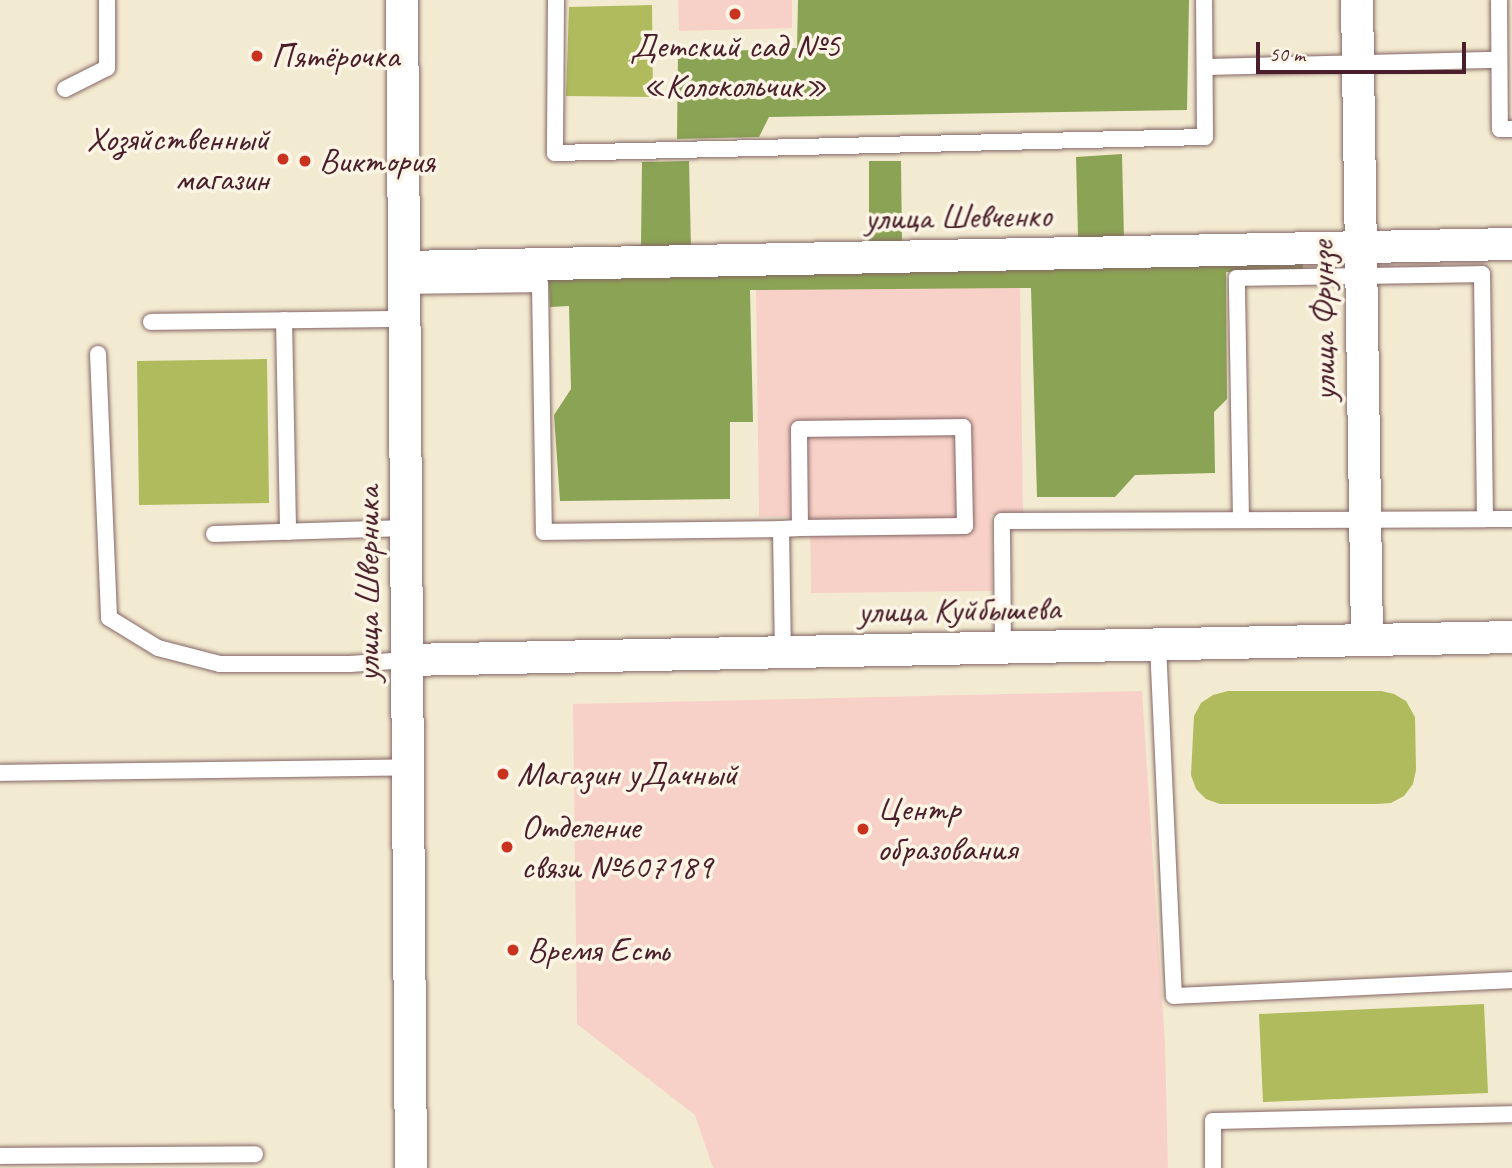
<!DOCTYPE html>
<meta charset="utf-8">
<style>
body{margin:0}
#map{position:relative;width:1512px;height:1168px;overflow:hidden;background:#f3ebd1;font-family:Caveat,sans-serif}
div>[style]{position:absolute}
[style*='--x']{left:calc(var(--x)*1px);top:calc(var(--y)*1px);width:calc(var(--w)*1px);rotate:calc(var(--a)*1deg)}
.built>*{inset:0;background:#f7d1c7}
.green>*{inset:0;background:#afbb5d}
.forest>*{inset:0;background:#8ba354}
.roads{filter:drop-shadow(0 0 2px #856665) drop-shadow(0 0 2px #856665)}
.lane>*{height:16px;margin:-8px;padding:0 8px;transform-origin:8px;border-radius:8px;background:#fff}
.street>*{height:32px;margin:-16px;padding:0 16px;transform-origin:16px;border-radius:16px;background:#fff}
.dots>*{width:19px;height:19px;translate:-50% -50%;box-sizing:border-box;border:4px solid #fcf5e5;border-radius:50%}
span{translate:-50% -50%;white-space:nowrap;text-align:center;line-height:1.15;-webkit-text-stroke:7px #fcf5e5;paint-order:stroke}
.poi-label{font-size:35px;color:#4a1f2b}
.left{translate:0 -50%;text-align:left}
.right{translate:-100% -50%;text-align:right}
.street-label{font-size:35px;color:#4a1f2b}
.scale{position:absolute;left:1256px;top:42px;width:210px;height:32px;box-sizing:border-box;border:4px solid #4a1f2b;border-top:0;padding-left:9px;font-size:21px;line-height:24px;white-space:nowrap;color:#4a1f2b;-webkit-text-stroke:5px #fcf5e5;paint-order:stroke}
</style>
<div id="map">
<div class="built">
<i style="clip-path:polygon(678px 0,792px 0,792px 28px,679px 31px)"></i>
<i style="clip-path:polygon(1020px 285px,1023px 515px,991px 515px,992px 591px,811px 593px,810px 517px,759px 517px,756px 287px)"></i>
<i style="clip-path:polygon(1142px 691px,1165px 1044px,1168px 1168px,713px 1168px,695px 1115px,577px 1024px,573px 704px)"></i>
</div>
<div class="green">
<i style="clip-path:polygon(652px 5px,653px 97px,566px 96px,569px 7px)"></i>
<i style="clip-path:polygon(267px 359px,269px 503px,139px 505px,137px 361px)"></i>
<i style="clip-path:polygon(1228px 691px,1381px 691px,1394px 694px,1406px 701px,1415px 717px,1416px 770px,1413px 784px,1404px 796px,1391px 803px,1376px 804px,1220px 804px,1206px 799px,1196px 789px,1191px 775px,1194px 716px,1201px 703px,1213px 695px)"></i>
<i style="clip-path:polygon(1484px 1004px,1488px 1093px,1263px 1102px,1259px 1014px)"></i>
</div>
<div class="forest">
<i style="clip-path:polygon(798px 0,1189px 0,1187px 110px,769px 117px,759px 137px,677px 139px,678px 53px,797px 48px)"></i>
<i style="clip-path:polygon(1122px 154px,1124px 238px,1301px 236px,1303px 269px,1226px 272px,1227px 399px,1214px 412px,1215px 473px,1135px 475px,1115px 497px,1037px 497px,1031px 288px,750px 290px,753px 422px,730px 422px,730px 499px,560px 501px,554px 415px,571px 389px,569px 306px,550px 307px,549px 282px,461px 280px,593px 248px,641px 245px,642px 162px,689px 161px,691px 248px,869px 242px,869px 161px,901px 161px,902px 243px,1078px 237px,1076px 157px)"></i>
</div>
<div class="roads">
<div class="lane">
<i style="--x:556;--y:0;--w:153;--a:90.4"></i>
<i style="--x:555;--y:153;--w:650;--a:-1.41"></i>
<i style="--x:1205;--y:137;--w:137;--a:-90.4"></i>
<i style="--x:1499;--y:0;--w:129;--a:89.6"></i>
<i style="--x:1500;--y:129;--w:12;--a:0"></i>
<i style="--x:1205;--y:67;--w:294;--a:-1.4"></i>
<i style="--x:65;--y:89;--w:47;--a:-26.6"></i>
<i style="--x:107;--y:68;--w:68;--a:-90"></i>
<i style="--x:405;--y:286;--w:135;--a:-0.8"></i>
<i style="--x:540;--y:284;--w:248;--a:89.1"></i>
<i style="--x:544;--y:532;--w:237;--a:-0.7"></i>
<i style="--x:781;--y:529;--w:123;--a:89.1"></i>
<i style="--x:284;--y:320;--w:212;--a:88.9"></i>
<i style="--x:151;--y:322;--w:254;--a:-0.7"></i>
<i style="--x:98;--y:354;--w:264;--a:87.6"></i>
<i style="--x:109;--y:618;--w:57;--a:31.5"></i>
<i style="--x:158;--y:648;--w:64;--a:14.5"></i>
<i style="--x:220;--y:664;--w:130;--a:0"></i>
<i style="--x:350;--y:664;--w:57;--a:-4"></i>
<i style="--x:1241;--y:519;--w:241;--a:-91"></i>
<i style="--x:1237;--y:278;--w:245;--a:-0.9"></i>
<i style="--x:1482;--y:274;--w:245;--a:89.3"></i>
<i style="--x:1485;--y:519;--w:27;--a:0"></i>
<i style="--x:781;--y:529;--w:19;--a:-3"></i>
<i style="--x:800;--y:528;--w:99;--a:-90.6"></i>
<i style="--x:799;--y:429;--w:164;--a:-0.7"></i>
<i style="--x:963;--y:427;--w:99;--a:88.8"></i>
<i style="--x:965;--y:526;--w:165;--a:179.3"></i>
<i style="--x:214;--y:534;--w:192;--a:-1.8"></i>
<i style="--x:1158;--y:645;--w:351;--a:87.4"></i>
<i style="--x:1174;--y:996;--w:338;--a:-2.7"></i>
<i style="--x:1003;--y:648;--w:127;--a:-90.5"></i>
<i style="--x:1002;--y:521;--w:483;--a:-0.2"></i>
<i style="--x:0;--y:773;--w:408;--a:-0.8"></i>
<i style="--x:0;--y:1156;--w:255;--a:-0.4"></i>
<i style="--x:1213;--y:1168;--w:47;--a:-90"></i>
<i style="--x:1213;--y:1121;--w:299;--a:-1.3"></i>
</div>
<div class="street">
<i style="--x:402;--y:0;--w:1168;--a:89.56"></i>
<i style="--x:1357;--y:0;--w:640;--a:89.1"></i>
<i style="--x:405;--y:267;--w:1107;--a:-1.19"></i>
<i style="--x:407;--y:660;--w:1105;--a:-1.19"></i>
</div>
</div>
<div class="dots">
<i style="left:735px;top:14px;background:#c8321e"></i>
<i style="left:257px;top:56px;background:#c8321e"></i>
<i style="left:283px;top:159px;background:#c8321e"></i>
<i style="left:305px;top:161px;background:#c8321e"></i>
<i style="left:503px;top:774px;background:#c8321e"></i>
<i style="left:863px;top:829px;background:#c8321e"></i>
<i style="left:507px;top:847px;background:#c8321e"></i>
<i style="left:513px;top:950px;background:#c8321e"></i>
</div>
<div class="poi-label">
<span style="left:735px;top:66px">Детский сад №5<br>«Колокольчик»</span>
<span class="left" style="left:271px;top:56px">Пятёрочка</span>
<span class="right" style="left:269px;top:159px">Хозяйственный<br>магазин</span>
<span class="left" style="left:319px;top:161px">Виктория</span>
<span class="left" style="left:517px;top:774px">Магазин уДачный</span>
<span class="left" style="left:877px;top:829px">Центр<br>образования</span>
<span class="left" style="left:521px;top:847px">Отделение<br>связи №607189</span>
<span class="left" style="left:527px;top:950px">Время Есть</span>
</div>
<div class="street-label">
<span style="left:958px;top:217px;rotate:-1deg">улица Шевченко</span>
<span style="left:1323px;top:321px;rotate:-91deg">улица Фрунзе</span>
<span style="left:368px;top:584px;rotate:-90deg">улица Шверника</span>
<span style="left:959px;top:610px;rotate:-1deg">улица Куйбышева</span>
</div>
<div class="scale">50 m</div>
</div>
